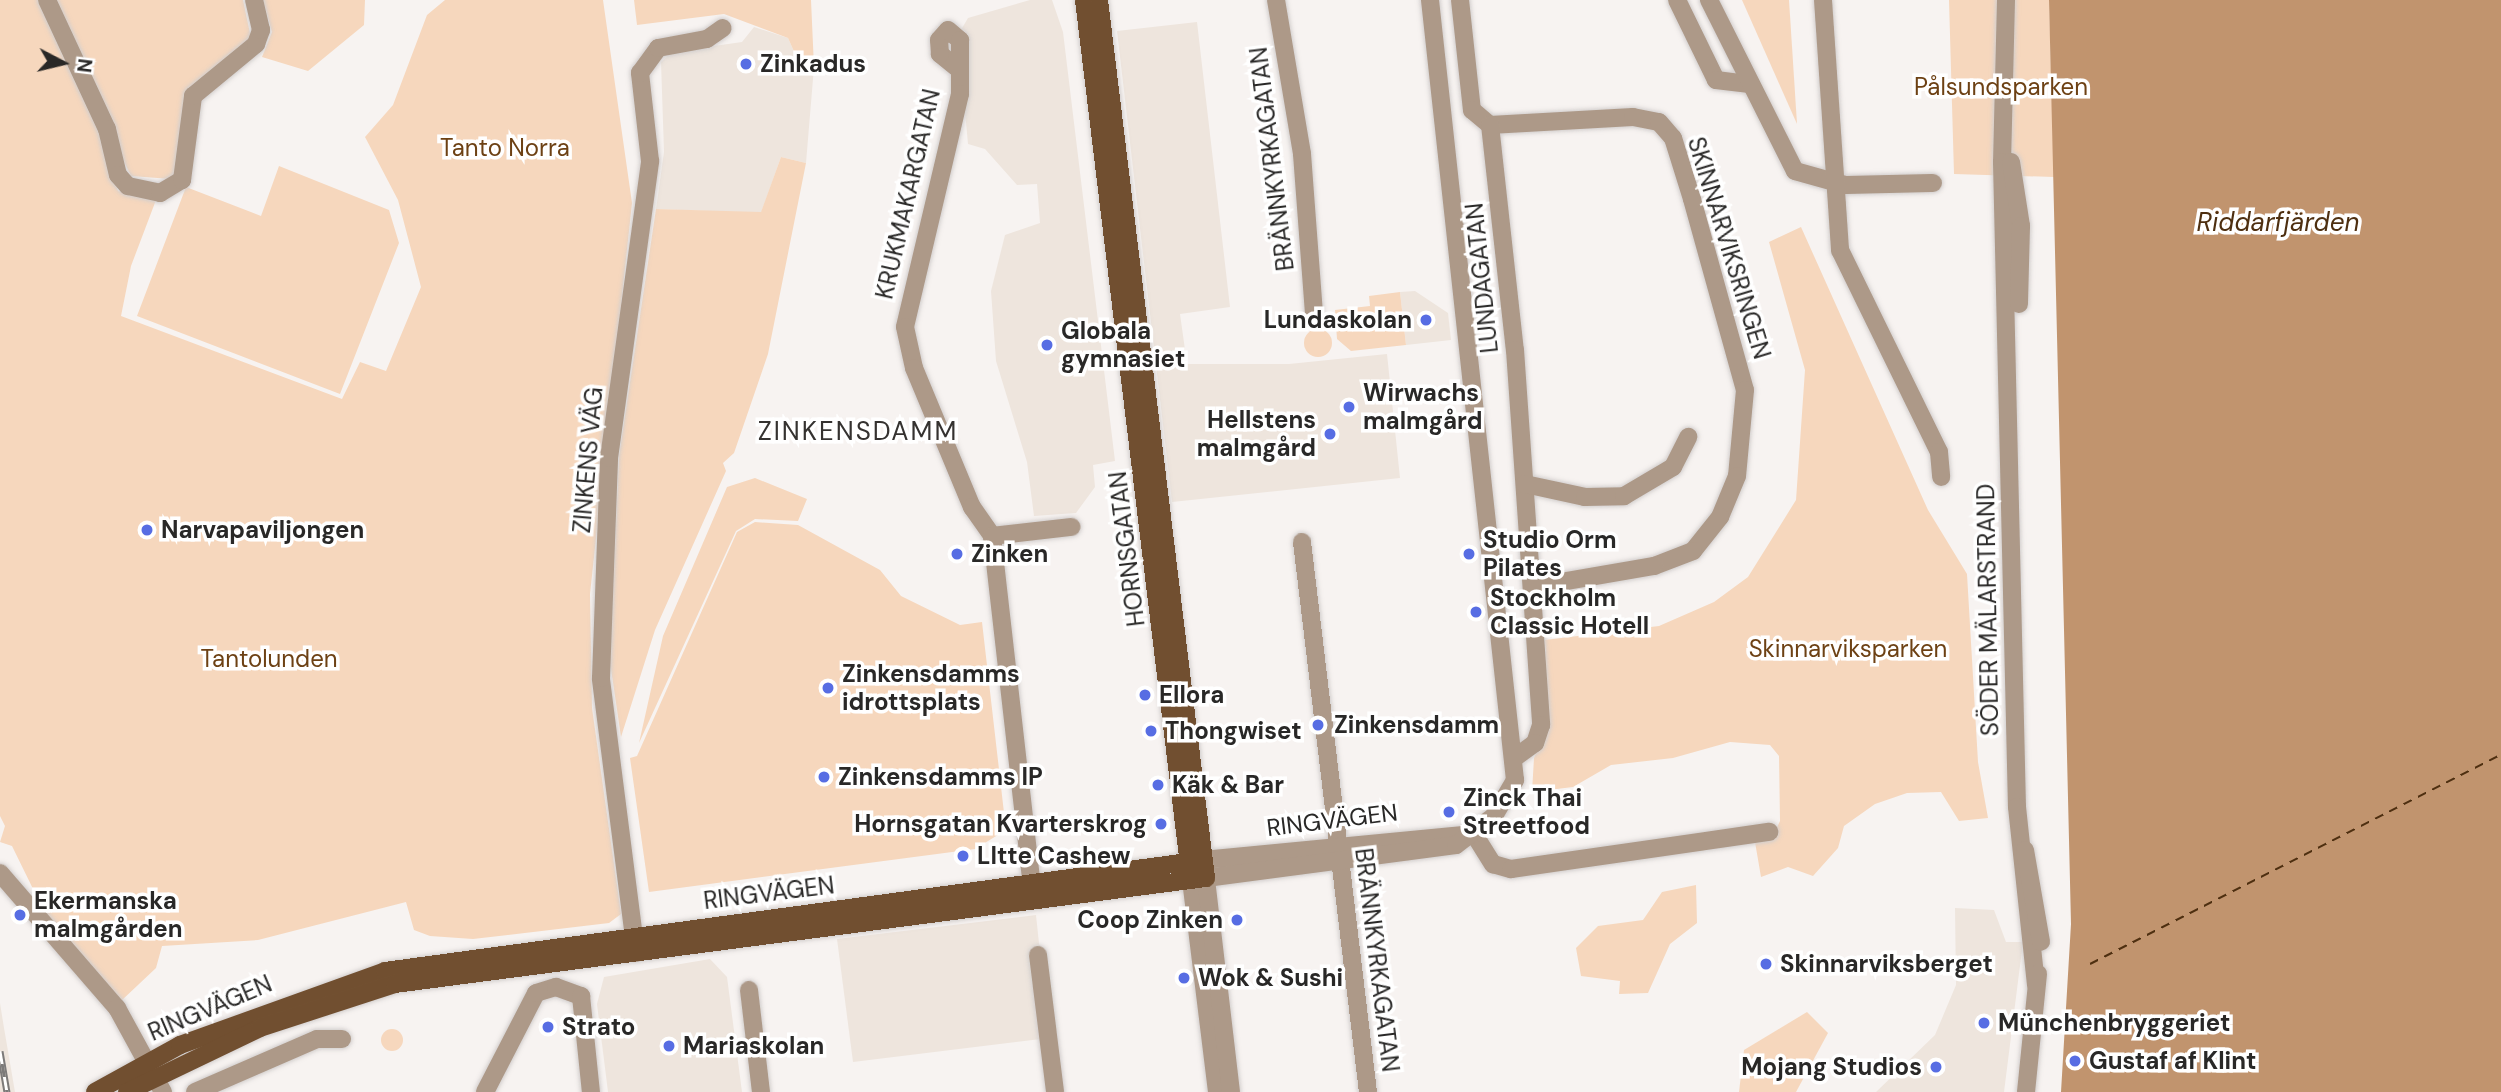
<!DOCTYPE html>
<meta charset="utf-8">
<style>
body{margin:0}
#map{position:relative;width:2501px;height:1092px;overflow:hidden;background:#f7f3f1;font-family:"DM Sans",sans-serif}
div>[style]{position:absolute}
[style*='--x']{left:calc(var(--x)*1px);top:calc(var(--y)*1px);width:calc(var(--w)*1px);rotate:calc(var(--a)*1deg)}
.built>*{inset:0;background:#eee5dd}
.green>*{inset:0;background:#f6d7bd}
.round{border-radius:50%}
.water>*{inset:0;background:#c1946e}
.ferry>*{height:2px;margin-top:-1px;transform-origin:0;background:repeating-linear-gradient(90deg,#4e2f10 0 9px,transparent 0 16px)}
.roads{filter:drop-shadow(0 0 2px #d2cecd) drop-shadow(0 0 2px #d2cecd)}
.minor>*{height:18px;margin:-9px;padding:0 9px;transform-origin:9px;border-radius:9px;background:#ad9988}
.major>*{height:18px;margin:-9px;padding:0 9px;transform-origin:9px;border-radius:9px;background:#714f30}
.rail>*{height:7px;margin-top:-3.5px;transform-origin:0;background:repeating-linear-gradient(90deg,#fff 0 13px,#7c7a79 0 26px);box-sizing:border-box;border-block:2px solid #7c7a79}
.dots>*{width:19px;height:19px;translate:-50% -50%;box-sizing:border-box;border:4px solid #fff;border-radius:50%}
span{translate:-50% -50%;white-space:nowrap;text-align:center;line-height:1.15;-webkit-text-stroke:7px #fff;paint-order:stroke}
.poi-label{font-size:24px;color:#292827;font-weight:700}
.left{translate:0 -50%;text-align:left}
.right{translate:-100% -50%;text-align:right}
.park-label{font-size:24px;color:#6d4114}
.street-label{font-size:24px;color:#292827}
.water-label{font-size:26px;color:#4e2f10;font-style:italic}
.neighbourhood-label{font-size:26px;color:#353230;letter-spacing:2px}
.north{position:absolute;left:28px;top:28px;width:70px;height:70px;-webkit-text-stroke:5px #fff;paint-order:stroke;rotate:97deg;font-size:19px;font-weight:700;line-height:28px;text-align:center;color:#292827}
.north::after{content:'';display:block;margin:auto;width:24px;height:32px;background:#292827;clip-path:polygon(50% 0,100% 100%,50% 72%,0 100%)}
</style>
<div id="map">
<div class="built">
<i style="clip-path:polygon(1030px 0,1052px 0,1063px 32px,1115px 461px,1093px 465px,1095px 487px,1076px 513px,1034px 516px,1027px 462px,996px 361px,991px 291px,1005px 235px,1040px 223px,1037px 184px,1017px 185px,985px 149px,968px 144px,958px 35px,968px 18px)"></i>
<i style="clip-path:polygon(1197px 22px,1230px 307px,1180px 314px,1187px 364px,1289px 364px,1387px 354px,1400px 478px,1172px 502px,1117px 31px)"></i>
<i style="clip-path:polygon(754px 27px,788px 38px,800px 65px,814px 67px,806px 163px,781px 157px,761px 213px,656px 209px,664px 152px,661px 62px,672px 52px,742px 42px)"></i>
<i style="clip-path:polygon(1415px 291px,1448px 313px,1451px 340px,1406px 345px,1400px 292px)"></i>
<i style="clip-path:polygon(1955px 908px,1994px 910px,2006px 942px,2023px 942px,2004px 1092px,1876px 1092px,1935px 1035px,1956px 985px)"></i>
<i style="clip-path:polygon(1036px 915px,1049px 1038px,853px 1062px,837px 939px)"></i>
<i style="clip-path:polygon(710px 959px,727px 977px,742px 1092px,608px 1092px,597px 1004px,604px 977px)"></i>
<i style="clip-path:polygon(0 1003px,4px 1028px,15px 1092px,0 1092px)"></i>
</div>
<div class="green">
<i style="clip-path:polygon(0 0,243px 0,251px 38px,184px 94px,180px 168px,171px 179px,131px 176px,110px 132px,100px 140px,118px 191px,156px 200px,131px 266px,121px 316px,342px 399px,360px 362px,386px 371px,421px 287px,398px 200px,365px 137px,393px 105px,427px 15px,445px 0,603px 0,632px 203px,590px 594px,592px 708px,621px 914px,609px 923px,473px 939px,430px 936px,414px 930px,406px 902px,258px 940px,162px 946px,156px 968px,121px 1001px,30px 900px,36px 895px,12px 846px,0 842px,5px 826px,0 816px)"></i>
<i style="clip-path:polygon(263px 0,365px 0,364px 25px,308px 71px,262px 57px,272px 32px)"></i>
<i style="clip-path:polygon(634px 0,811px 0,814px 67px,800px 65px,788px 38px,724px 14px,637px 25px)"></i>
<i style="clip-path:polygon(1742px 0,1789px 0,1797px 124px)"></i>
<i style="clip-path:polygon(1949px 0,2049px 0,2054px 177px,1954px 174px)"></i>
<i style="clip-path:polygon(781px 157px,806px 163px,768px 354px,734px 453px,723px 463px,726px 471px,655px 630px,621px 737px,610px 662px,619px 456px,656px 209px,761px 212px)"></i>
<i style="clip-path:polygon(279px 166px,389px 210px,399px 243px,340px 394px,137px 316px,186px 187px,261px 216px)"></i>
<i style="clip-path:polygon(1801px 227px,1928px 510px,1967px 574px,1978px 762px,1988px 818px,1959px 821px,1941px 792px,1907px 793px,1875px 804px,1844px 826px,1838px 848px,1813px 876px,1788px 867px,1761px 877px,1755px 842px,1773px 836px,1780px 821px,1779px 756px,1770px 745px,1730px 742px,1673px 758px,1611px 765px,1573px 787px,1532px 792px,1534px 758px,1548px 725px,1545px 640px,1659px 626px,1714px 602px,1748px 577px,1796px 500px,1805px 370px,1769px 242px)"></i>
<i style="clip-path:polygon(1400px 292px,1406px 345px,1351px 351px,1337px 339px,1335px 310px,1370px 306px,1369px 296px)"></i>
<i class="round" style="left:1304px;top:329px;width:28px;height:28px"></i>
<i style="clip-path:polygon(755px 478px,807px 499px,798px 521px,755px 519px,736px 531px,639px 743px,663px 636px,727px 487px)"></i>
<i style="clip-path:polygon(755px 522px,798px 525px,880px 570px,901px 596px,960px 625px,982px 622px,1006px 830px,975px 849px,649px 892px,630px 758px,637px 756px,737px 532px)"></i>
<i style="clip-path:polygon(1696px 885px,1697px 923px,1670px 944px,1648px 993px,1619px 994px,1620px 981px,1581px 976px,1576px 948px,1598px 926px,1643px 920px,1662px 892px)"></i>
<i style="clip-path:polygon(1807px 1012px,1828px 1033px,1796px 1092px,1739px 1092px,1744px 1050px)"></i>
<i class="round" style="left:381px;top:1029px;width:22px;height:22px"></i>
</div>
<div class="water">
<i style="clip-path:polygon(2049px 0,2501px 0,2501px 1092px,2061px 1092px,2071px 924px)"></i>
</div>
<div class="ferry">
<i style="--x:2090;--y:964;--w:461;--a:-27"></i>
</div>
<div class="roads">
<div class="minor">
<i style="--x:47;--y:0;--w:142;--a:65.1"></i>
<i style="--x:107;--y:129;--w:47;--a:76.6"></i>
<i style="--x:118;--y:175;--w:15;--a:48"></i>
<i style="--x:128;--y:186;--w:33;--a:12"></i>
<i style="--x:160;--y:193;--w:26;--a:-31"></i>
<i style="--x:182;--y:180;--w:85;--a:-82.5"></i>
<i style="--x:193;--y:96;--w:82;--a:-39.5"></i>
<i style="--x:256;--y:44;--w:15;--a:-70"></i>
<i style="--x:261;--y:30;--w:31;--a:-103"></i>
<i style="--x:1276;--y:0;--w:156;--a:80.4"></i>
<i style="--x:1302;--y:154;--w:158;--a:85.7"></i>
<i style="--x:1460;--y:0;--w:111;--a:83.8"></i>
<i style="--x:1472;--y:110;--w:23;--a:40"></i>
<i style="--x:1677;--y:0;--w:89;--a:64"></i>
<i style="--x:1716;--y:80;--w:34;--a:7"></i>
<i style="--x:1709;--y:0;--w:191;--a:63.3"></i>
<i style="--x:1795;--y:171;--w:52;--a:15.6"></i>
<i style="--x:1845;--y:185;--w:88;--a:-1.3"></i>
<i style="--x:1823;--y:0;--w:251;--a:86.1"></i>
<i style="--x:1840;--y:250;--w:225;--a:63.9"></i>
<i style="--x:1939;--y:452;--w:25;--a:85"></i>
<i style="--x:2006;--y:0;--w:162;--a:91.4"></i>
<i style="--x:2002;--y:162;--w:645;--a:88.67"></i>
<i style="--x:2017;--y:807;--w:179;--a:83.9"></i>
<i style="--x:956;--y:67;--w:21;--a:-141"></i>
<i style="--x:940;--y:54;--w:14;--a:-94"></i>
<i style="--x:939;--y:40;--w:13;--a:-48"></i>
<i style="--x:948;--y:30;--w:16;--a:40"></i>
<i style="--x:960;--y:40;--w:54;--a:90"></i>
<i style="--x:960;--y:94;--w:239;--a:103.3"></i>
<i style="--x:905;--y:327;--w:42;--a:77.6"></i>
<i style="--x:914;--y:368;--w:151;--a:67.4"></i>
<i style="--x:972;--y:507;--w:35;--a:55"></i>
<i style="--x:992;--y:536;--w:363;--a:83.5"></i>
<i style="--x:1490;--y:125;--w:143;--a:-3.2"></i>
<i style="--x:1633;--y:117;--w:26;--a:11"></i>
<i style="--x:1659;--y:122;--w:21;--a:49"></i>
<i style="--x:1673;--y:138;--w:64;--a:72.7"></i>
<i style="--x:1692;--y:199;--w:198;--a:74.5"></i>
<i style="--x:1745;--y:390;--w:86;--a:95.3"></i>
<i style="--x:1737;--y:476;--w:44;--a:112.5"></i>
<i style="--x:1720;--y:517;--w:43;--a:128.5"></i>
<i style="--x:1693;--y:551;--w:42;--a:159"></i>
<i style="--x:1654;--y:566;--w:123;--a:170.2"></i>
<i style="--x:1490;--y:125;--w:226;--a:83.7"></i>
<i style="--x:1515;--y:350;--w:376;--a:86"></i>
<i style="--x:1541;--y:725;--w:19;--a:108"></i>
<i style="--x:1535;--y:743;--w:26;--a:144"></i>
<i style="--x:2011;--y:162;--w:65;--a:81.1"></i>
<i style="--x:2021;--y:226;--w:78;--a:91.5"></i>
<i style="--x:1525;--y:484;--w:61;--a:12.2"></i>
<i style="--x:1585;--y:497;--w:39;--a:-1"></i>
<i style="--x:1624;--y:496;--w:57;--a:-30.6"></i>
<i style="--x:1673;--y:467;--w:34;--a:-63"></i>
<i style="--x:992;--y:536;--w:80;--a:-6.5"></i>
<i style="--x:1302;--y:542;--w:554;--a:83.16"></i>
<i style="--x:1474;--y:834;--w:36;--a:58"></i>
<i style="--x:1493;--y:864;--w:19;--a:16"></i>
<i style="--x:1511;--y:869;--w:261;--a:-8.2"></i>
<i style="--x:2025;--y:850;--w:93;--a:80.1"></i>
<i style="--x:1203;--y:860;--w:272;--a:-5.5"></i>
<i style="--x:0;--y:873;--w:179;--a:49.1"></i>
<i style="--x:117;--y:1008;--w:96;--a:61.3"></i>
<i style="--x:1191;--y:880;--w:214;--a:83"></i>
<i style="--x:636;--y:953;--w:277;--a:-97.3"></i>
<i style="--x:601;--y:678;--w:220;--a:-87.9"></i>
<i style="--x:609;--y:458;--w:300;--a:-82.1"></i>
<i style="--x:650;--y:161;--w:89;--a:-96.5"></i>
<i style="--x:640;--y:73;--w:31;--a:-54"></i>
<i style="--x:658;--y:48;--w:50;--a:-10.4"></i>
<i style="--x:707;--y:39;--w:19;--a:-35"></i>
<i style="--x:1038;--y:955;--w:138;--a:82.9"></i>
<i style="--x:749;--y:990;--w:103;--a:83.3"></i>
<i style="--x:195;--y:1092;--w:133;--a:-23.5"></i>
<i style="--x:317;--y:1039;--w:25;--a:0"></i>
<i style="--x:485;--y:1092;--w:111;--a:-62.7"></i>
<i style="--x:536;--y:993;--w:21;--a:-17"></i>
<i style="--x:556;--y:987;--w:27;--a:20"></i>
<i style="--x:581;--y:996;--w:97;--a:84.1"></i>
<i style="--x:1231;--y:1092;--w:215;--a:-96.7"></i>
<i style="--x:1206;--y:878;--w:252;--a:-7.5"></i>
<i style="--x:1456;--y:845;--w:48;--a:-37.3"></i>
<i style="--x:1494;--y:816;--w:42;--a:-59.7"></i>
<i style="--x:1515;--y:780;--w:785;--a:-96.22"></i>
<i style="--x:2026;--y:1092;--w:119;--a:-84.2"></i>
</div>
<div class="major">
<i style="--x:1084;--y:0;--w:879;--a:83.08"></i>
<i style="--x:95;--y:1092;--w:97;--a:-28.9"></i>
<i style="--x:180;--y:1045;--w:218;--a:-19.8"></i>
<i style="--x:385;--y:971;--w:825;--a:-7.73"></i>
<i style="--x:127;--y:1092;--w:148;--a:-25.7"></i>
<i style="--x:260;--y:1028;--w:142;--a:-18.1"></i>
<i style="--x:395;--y:984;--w:818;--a:-7.45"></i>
<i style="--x:1206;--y:878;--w:884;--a:-96.95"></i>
</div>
</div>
<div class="rail">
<i style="--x:0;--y:1051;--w:42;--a:80.3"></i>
</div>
<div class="dots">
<i style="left:746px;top:64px;background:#576de3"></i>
<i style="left:1426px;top:320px;background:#576de3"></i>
<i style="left:1047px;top:345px;background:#576de3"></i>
<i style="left:1349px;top:407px;background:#576de3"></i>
<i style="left:1330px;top:434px;background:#576de3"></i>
<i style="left:147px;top:530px;background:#576de3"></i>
<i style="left:957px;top:554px;background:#576de3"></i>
<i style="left:1469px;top:554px;background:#576de3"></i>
<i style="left:1476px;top:612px;background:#576de3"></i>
<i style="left:828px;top:688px;background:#576de3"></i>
<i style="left:1145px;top:695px;background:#576de3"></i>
<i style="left:1318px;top:725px;background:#576de3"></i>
<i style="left:1151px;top:731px;background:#576de3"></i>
<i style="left:824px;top:777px;background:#576de3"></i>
<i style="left:1158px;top:785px;background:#576de3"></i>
<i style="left:1449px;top:812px;background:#576de3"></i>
<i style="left:1161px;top:824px;background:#576de3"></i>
<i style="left:963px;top:856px;background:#576de3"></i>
<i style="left:20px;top:915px;background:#576de3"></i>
<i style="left:1237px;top:920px;background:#576de3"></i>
<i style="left:1766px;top:964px;background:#576de3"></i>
<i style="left:1184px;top:978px;background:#576de3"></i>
<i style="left:1984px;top:1023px;background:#576de3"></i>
<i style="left:548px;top:1027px;background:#576de3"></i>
<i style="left:669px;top:1046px;background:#576de3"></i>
<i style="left:2075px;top:1061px;background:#576de3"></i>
<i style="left:1936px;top:1067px;background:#576de3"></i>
</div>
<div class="poi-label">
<span class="left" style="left:760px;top:64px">Zinkadus</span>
<span class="right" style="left:1412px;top:320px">Lundaskolan</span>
<span class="left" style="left:1061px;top:345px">Globala<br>gymnasiet</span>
<span class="left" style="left:1363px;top:407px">Wirwachs<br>malmgård</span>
<span class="right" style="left:1316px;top:434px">Hellstens<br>malmgård</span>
<span class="left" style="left:161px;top:530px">Narvapaviljongen</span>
<span class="left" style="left:1483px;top:554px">Studio Orm<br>Pilates</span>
<span class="left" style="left:971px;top:554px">Zinken</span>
<span class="left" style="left:1490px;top:612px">Stockholm<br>Classic Hotell</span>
<span class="left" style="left:842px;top:688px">Zinkensdamms<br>idrottsplats</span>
<span class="left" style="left:1159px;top:695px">Ellora</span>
<span class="left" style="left:1334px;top:725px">Zinkensdamm</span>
<span class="left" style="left:1165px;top:731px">Thongwiset</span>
<span class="left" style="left:838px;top:777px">Zinkensdamms IP</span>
<span class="left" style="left:1172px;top:785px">Käk &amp; Bar</span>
<span class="left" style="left:1463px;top:812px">Zinck Thai<br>Streetfood</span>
<span class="right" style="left:1147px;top:824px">Hornsgatan Kvarterskrog</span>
<span class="left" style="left:977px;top:856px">LItte Cashew</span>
<span class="left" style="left:34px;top:915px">Ekermanska<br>malmgården</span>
<span class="right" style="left:1223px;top:920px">Coop Zinken</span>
<span class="left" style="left:1780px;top:964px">Skinnarviksberget</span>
<span class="left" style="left:1198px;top:978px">Wok &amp; Sushi</span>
<span class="left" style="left:1998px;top:1023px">Münchenbryggeriet</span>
<span class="left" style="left:562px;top:1027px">Strato</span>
<span class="left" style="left:683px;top:1046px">Mariaskolan</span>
<span class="left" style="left:2089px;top:1061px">Gustaf af Klint</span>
<span class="right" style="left:1922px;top:1067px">Mojang Studios</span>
</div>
<div class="park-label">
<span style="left:2001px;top:87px">Pålsundsparken</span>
<span style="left:505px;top:148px">Tanto Norra</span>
<span style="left:1848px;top:649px">Skinnarviksparken</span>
<span style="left:269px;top:659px">Tantolunden</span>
</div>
<div class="street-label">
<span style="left:1272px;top:159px;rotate:-97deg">BRÄNNKYRKAGATAN</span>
<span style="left:908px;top:194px;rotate:-77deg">KRUKMAKARGATAN</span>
<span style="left:1729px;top:248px;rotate:73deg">SKINNARVIKSRINGEN</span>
<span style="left:1482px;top:278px;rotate:-96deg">LUNDAGATAN</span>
<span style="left:588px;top:460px;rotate:-85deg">ZINKENS VÄG</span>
<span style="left:1127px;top:549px;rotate:-97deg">HORNSGATAN</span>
<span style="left:1988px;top:610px;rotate:-91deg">SÖDER MÄLARSTRAND</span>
<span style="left:1332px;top:820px;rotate:-7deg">RINGVÄGEN</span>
<span style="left:769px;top:893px;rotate:-7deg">RINGVÄGEN</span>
<span style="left:1377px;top:960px;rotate:83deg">BRÄNNKYRKAGATAN</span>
<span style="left:210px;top:1008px;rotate:-23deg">RINGVÄGEN</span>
</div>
<div class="water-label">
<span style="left:2278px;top:223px">Riddarfjärden</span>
</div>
<div class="neighbourhood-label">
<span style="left:858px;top:432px">ZINKENSDAMM</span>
</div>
<div class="north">N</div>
</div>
